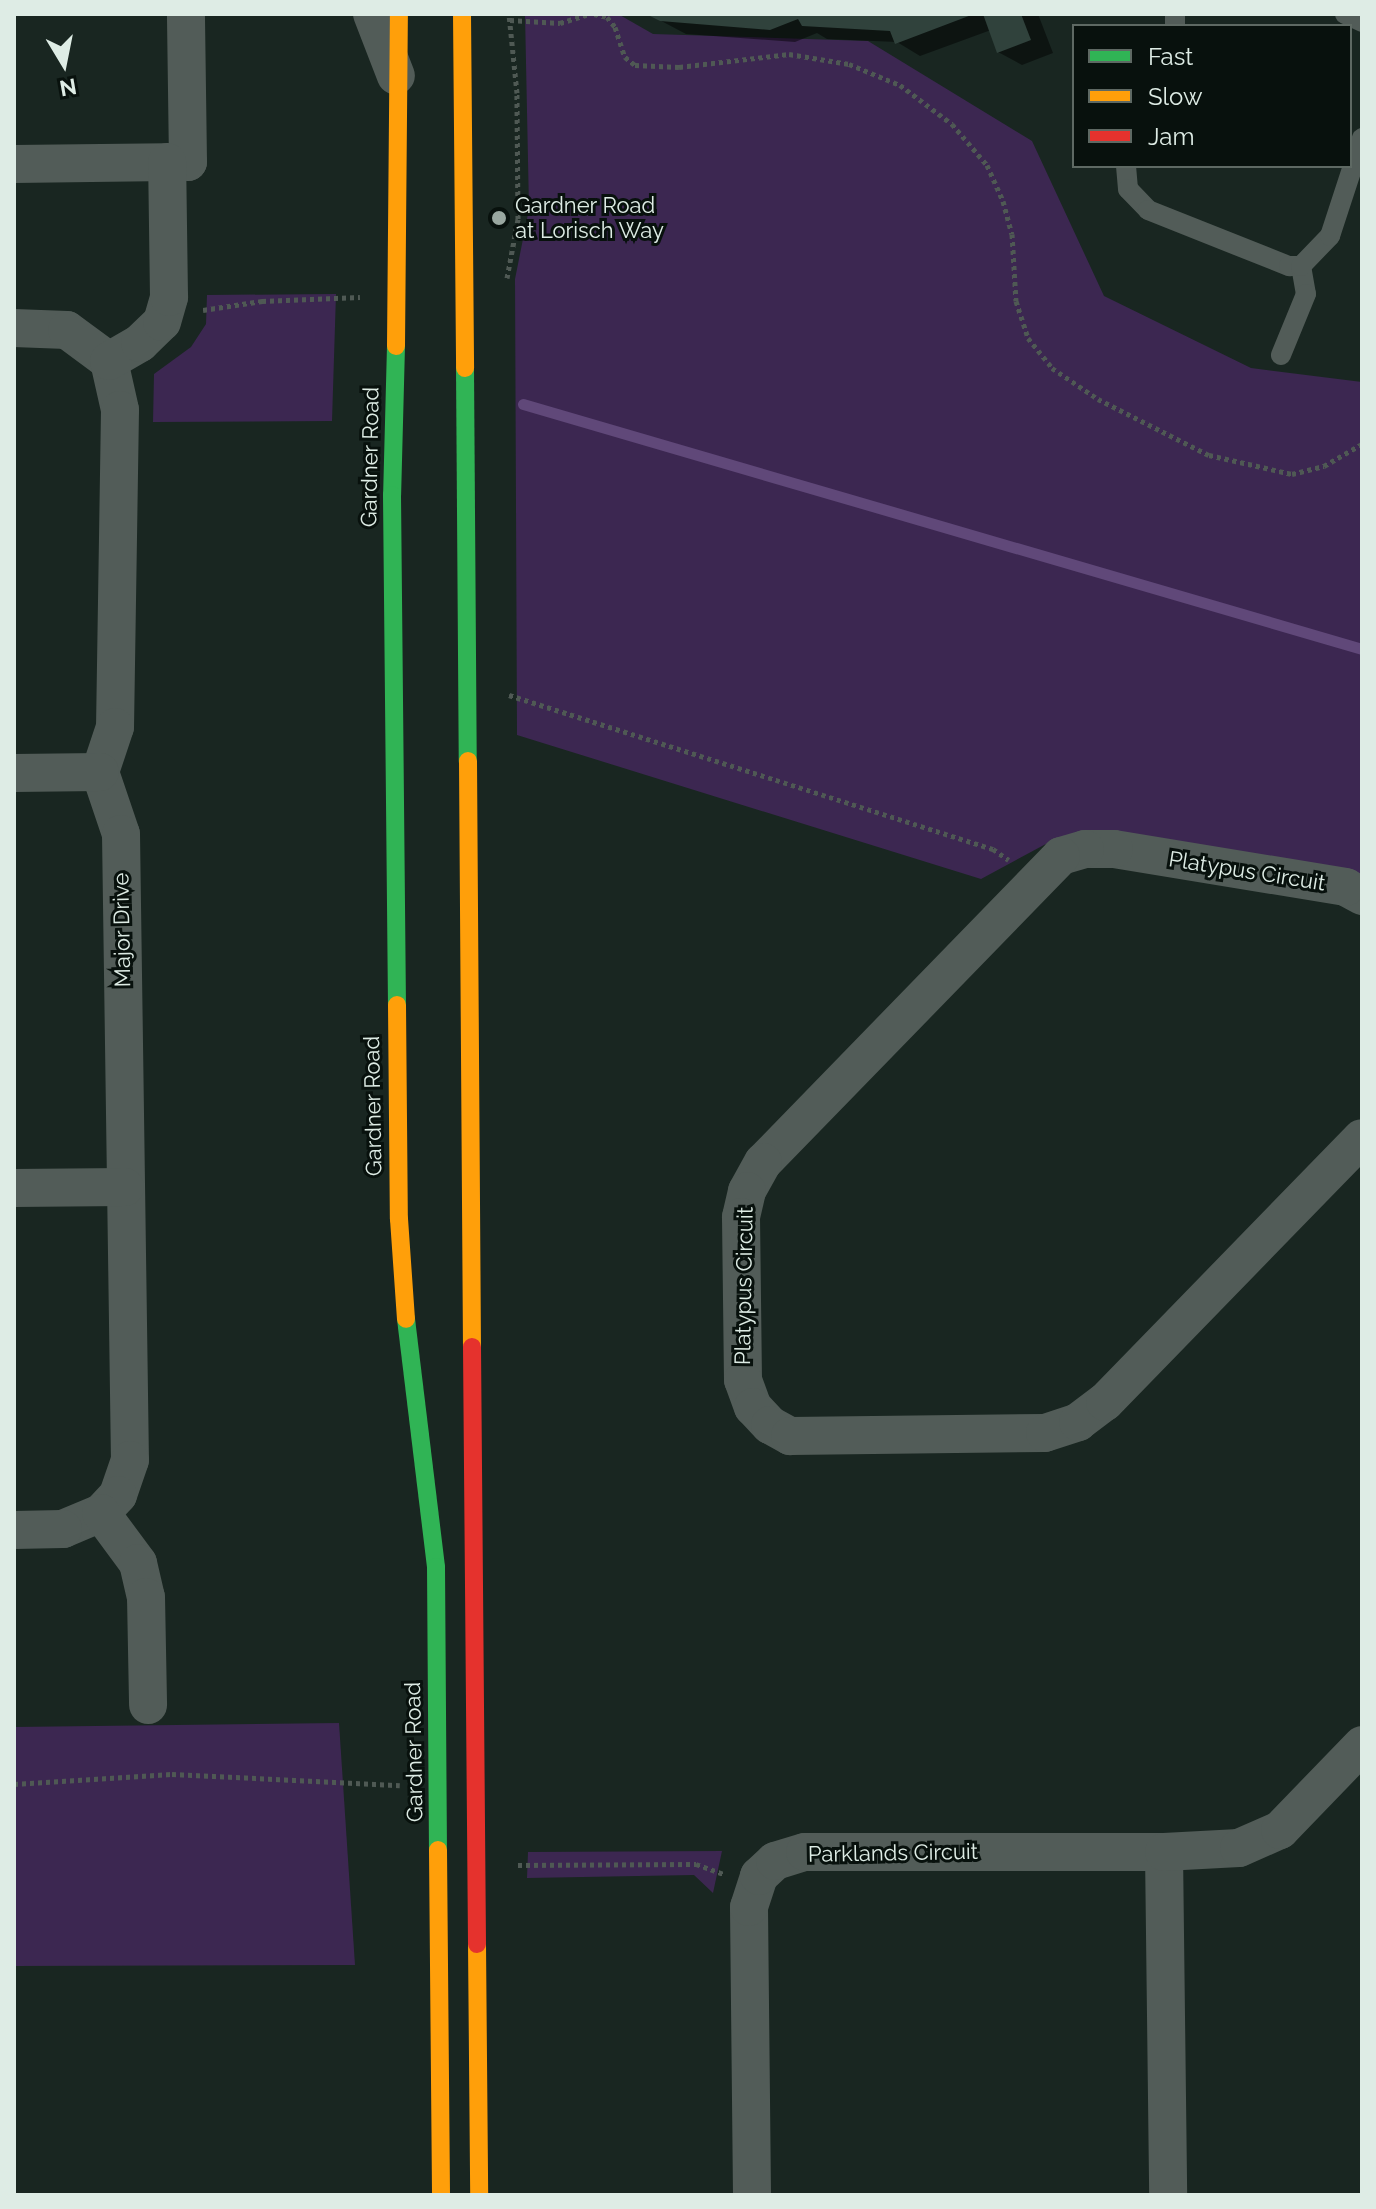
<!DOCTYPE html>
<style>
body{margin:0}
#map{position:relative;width:1376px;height:2209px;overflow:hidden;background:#192621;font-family:Raleway,sans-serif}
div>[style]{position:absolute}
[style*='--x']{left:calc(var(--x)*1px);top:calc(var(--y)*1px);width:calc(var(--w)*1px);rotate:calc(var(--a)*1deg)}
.green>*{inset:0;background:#3c2751}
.shadow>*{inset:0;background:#0007}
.stream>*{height:11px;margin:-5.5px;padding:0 5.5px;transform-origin:5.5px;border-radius:5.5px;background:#604879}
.building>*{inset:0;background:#30423c}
.path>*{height:5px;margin-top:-2.5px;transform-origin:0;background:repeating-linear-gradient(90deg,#4f5954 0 4px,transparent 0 8px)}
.lane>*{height:20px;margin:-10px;padding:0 10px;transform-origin:10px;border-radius:10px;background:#525c58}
.street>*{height:38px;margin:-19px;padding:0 19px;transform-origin:19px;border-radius:19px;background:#525c58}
.fast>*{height:18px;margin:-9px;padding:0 9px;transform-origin:9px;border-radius:9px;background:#30b455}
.slow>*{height:18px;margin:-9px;padding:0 9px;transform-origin:9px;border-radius:9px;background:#ff9f0a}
.jam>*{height:18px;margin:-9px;padding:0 9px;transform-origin:9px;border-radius:9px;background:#e5322d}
.dots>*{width:22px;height:22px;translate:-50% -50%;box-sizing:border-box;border:4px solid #08110d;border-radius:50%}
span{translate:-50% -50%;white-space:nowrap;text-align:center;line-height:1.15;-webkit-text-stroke:6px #08110d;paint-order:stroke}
.poi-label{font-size:22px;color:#deece5}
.left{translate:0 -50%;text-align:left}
.street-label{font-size:22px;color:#deece5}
.frame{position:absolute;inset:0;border:16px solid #deece5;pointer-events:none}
.legend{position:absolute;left:1072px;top:24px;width:280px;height:144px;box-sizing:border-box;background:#08110d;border:2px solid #5e6963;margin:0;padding:10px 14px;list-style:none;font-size:24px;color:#deece5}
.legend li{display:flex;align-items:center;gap:16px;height:40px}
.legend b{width:40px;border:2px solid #5e6963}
.north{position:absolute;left:24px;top:24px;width:80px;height:80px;-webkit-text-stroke:6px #08110d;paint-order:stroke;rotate:170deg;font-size:22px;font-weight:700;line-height:32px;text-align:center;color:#deece5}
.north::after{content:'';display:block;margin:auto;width:28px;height:36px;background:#deece5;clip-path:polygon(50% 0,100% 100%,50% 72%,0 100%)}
</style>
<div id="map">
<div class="green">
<i style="clip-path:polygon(525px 14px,618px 14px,653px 34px,868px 41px,1032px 141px,1104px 296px,1251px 368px,1362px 382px,1362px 881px,1057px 838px,981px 879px,517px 735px,515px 279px,529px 209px)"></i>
<i style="clip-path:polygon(336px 294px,332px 421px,153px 422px,154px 374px,191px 347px,206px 324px,207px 295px)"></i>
<i style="clip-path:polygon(339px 1723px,355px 1965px,14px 1966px,14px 1727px)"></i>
<i style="clip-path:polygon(722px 1851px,713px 1893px,694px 1875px,527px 1878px,528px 1852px)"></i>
</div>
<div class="shadow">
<i style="clip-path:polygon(648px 14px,1038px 14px,1053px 53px,1022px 65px,998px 52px,991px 30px,920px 56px,897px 42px,827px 39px,817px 33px,795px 42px,686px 34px)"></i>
</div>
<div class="stream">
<i style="--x:523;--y:404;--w:874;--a:16.28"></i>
</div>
<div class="building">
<i style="clip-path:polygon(646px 14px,974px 14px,895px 44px,890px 31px,802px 26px,798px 19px,770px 30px,660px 21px)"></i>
<i style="clip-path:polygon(983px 14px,1021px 14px,1031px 40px,997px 53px)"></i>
</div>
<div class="path">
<i style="--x:594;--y:14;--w:13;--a:13"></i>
<i style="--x:607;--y:17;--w:13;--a:51"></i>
<i style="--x:615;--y:27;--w:32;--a:72"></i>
<i style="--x:625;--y:57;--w:13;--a:39"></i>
<i style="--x:635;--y:65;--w:44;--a:2.6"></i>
<i style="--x:679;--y:67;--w:111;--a:-6.7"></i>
<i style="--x:789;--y:54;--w:61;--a:9.5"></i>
<i style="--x:849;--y:64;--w:55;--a:22.4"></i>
<i style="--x:900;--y:85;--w:65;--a:36.9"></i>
<i style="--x:952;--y:124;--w:54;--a:49.5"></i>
<i style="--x:987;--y:165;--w:39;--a:66"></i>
<i style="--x:1003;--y:201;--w:34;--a:75"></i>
<i style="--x:1012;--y:234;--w:67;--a:86.6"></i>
<i style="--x:1016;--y:301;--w:39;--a:72"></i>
<i style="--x:1028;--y:338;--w:38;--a:51"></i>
<i style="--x:1052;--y:368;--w:55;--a:34"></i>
<i style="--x:1098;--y:399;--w:124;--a:26.8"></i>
<i style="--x:1209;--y:455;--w:85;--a:12.9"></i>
<i style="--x:1292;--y:474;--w:33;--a:-14"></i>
<i style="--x:1324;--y:466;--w:44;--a:-30.1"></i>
<i style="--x:510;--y:20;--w:50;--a:3.4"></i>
<i style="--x:560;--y:23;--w:31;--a:-17"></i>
<i style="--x:507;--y:278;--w:60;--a:-79.4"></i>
<i style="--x:518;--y:219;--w:126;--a:-90.5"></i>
<i style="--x:517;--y:93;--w:79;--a:-95.8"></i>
<i style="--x:203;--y:310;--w:60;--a:-8.7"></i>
<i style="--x:262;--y:301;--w:98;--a:-2.3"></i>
<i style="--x:509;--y:695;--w:508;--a:17.65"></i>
<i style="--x:993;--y:849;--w:19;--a:35"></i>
<i style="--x:14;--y:1784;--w:158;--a:-3.6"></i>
<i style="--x:172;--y:1774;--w:228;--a:2.8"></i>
<i style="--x:518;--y:1865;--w:178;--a:-0.3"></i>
<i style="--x:696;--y:1864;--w:29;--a:20"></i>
</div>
<div class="lane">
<i style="--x:1345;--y:14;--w:19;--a:25"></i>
<i style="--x:1175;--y:26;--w:12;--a:-90"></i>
<i style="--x:1126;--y:166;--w:23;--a:85"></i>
<i style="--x:1128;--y:189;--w:29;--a:46"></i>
<i style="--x:1148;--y:210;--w:152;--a:21.7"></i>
<i style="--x:1289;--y:266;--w:12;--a:0"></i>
<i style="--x:1301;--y:266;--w:28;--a:80"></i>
<i style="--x:1306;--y:294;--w:66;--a:112.3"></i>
<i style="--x:1301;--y:266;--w:42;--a:-46"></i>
<i style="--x:1330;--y:236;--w:103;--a:-71.9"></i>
</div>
<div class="street">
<i style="--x:372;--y:14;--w:66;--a:68.8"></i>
<i style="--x:14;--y:164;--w:174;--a:-0.7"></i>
<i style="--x:188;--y:162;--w:148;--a:-90.8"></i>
<i style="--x:14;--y:328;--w:53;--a:2.2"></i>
<i style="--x:67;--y:330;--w:52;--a:36.4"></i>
<i style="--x:109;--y:361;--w:50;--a:77.3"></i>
<i style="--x:120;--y:410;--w:317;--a:90.9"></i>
<i style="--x:115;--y:727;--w:47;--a:108.4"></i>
<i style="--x:100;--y:772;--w:65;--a:71.3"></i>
<i style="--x:121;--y:834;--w:626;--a:89.18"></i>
<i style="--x:130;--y:1460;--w:37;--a:109"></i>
<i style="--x:118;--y:1495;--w:25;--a:133"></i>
<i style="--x:101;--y:1513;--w:41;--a:157.2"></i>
<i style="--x:63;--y:1529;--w:49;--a:178.8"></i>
<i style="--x:109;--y:361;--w:36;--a:-30"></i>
<i style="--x:140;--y:343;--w:30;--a:-44"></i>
<i style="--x:162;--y:322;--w:26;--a:-74"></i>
<i style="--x:169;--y:297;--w:135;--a:-90.8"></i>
<i style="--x:14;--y:773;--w:86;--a:-0.7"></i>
<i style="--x:1362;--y:896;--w:18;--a:-151"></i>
<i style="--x:1346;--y:887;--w:235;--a:-170.7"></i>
<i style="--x:1114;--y:849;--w:29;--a:180"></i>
<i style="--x:1085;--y:849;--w:25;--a:164"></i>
<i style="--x:1061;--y:856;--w:427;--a:134.2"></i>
<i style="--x:763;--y:1162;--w:33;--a:119"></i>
<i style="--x:747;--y:1191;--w:27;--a:103"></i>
<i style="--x:741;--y:1217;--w:163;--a:89.3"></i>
<i style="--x:743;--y:1380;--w:29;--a:70"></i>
<i style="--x:753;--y:1407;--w:25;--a:47"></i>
<i style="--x:770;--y:1425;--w:23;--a:29"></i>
<i style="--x:790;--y:1436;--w:255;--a:-0.7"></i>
<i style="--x:1045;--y:1433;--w:35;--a:-18"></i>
<i style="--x:1078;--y:1422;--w:34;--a:-37"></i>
<i style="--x:1105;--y:1402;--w:368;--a:-45.8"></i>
<i style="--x:14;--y:1188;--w:111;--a:-0.5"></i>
<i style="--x:101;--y:1513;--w:62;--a:53.5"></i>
<i style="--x:138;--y:1563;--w:35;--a:77"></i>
<i style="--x:146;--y:1597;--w:108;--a:88.9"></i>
<i style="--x:1164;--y:1852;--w:343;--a:89.3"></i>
<i style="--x:752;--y:2195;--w:288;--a:-90.6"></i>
<i style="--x:749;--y:1907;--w:33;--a:-72"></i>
<i style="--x:759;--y:1876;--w:22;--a:-43"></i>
<i style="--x:775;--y:1861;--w:31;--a:-17"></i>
<i style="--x:805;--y:1852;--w:359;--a:0"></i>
<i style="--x:1164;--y:1852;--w:75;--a:-3.1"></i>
<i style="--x:1239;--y:1848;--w:45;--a:-23.7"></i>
<i style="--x:1280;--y:1830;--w:118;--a:-46"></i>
</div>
<div class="fast">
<i style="--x:396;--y:346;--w:149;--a:91.5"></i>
<i style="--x:392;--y:495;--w:510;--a:89.44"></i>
<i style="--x:465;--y:368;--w:393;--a:89.6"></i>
<i style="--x:406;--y:1319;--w:250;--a:83.1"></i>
<i style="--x:436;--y:1567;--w:283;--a:89.6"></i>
</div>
<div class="slow">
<i style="--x:462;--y:14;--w:354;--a:89.5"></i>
<i style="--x:396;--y:346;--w:332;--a:-89.5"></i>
<i style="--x:468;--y:761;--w:586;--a:89.61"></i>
<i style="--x:397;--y:1005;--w:214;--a:89.5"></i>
<i style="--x:399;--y:1219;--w:100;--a:86"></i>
<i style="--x:438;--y:1850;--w:345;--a:89.5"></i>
<i style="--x:477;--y:1944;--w:251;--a:89.5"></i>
</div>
<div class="jam">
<i style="--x:472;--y:1347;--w:597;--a:89.52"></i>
</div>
<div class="dots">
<i style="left:499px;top:218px;background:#99a7a0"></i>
</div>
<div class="poi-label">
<span class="left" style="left:515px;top:218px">Gardner Road<br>at Lorisch Way</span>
</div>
<div class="street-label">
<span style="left:370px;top:457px;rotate:-89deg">Gardner Road</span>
<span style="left:1247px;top:871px;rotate:9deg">Platypus Circuit</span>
<span style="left:122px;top:930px;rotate:-91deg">Major Drive</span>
<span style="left:373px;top:1106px;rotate:-91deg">Gardner Road</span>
<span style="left:744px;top:1286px;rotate:-89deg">Platypus Circuit</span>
<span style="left:414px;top:1752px;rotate:-91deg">Gardner Road</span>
<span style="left:893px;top:1853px;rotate:-1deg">Parklands Circuit</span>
</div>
<div class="frame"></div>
<ul class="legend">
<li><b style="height:10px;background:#30b455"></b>Fast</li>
<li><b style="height:10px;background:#ff9f0a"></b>Slow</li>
<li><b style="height:10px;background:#e5322d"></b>Jam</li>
</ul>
<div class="north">N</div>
</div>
